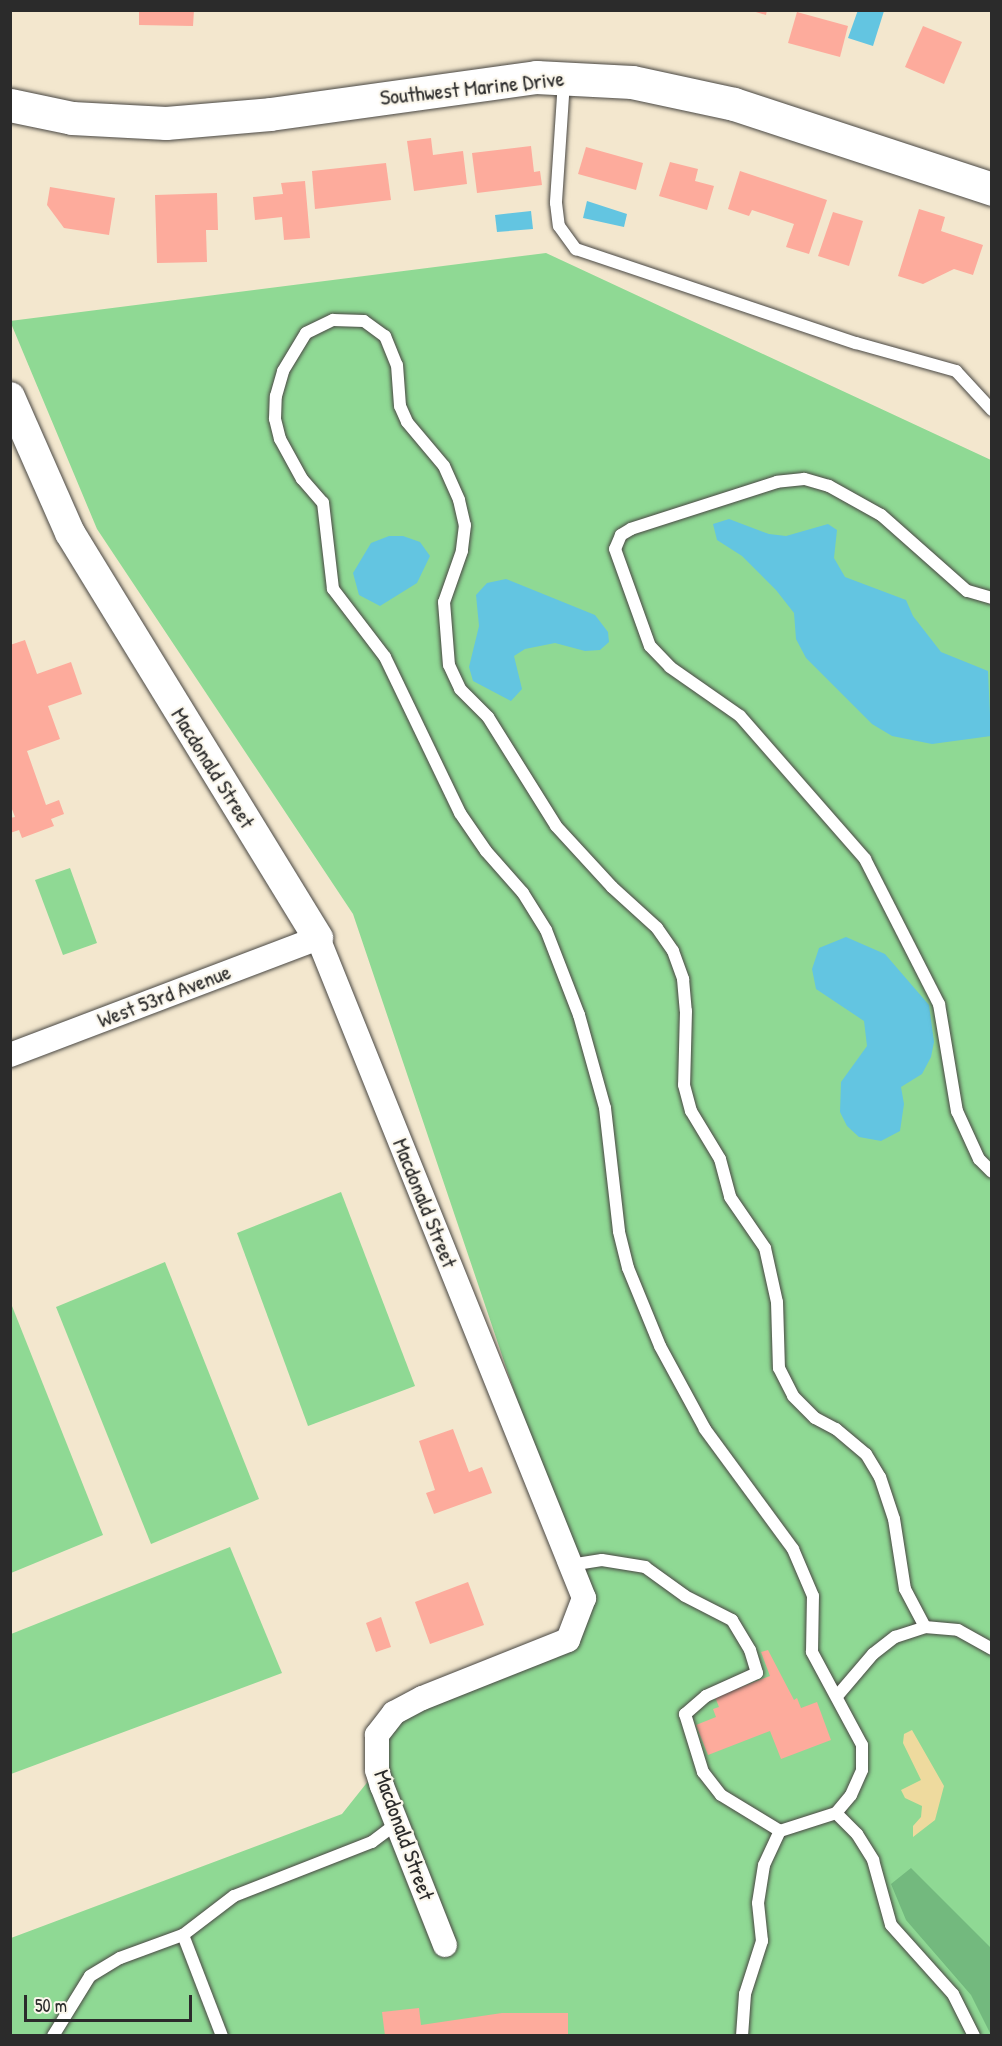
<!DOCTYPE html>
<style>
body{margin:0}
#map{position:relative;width:1002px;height:2046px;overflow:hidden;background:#f3e7ce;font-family:"Patrick Hand",sans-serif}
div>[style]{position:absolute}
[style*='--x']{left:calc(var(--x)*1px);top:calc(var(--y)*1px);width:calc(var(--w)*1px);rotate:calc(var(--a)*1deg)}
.green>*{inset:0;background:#8fd994}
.forest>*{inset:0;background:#73b97e}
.sand>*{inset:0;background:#eeda9e}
.water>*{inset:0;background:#63c5e1}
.building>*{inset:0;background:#fdab9c}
.roads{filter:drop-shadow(0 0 2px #494743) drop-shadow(0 0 2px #494743)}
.service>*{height:12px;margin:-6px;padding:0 6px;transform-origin:6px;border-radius:6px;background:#fff}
.minor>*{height:24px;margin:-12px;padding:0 12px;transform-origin:12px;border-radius:12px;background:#fff}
.tertiary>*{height:30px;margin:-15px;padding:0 15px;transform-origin:15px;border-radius:15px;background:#fff}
.secondary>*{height:33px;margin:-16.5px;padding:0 16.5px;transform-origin:16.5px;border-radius:16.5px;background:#fff}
span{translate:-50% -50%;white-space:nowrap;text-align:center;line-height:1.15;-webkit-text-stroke:4.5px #fbf7ec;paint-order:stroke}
.street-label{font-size:22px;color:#2b2b2b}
.frame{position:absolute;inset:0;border:12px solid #2b2b2b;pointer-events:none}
.scale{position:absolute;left:24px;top:1995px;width:168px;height:27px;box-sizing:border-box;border:3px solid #2b2b2b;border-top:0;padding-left:8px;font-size:18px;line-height:21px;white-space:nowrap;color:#2b2b2b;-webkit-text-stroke:4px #fbf7ec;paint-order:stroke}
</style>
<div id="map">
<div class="green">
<i style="clip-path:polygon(546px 253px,991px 460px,991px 2035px,11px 2035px,11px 1938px,342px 1814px,377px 1770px,394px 1713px,568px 1640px,584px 1598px,353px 914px,97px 529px,10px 321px)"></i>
<i style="clip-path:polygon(70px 868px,97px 943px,63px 955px,35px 880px)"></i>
<i style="clip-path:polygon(341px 1192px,415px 1386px,308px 1426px,237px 1233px)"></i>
<i style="clip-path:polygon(165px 1262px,259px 1499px,151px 1544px,56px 1307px)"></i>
<i style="clip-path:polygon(10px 1301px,103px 1535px,11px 1573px,10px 1573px)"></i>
<i style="clip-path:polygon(230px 1547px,282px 1673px,11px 1774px,11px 1634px)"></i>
</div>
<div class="forest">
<i style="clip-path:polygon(911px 1868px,991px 1948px,991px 2035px,971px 1995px,906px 1920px,891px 1884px)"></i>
</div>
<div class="sand">
<i style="clip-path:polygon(912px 1730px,944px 1786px,935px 1820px,913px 1837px,913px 1826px,921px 1817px,922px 1806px,905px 1798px,901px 1790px,921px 1780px,903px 1743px,904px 1734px)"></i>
</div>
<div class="water">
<i style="clip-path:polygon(858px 10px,884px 11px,873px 46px,848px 38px)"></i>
<i style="clip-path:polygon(587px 201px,627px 214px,624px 227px,583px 218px)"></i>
<i style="clip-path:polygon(531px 211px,533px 229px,497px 232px,495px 215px)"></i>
<i style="clip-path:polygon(729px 519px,769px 534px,786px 536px,828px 524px,837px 530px,834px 558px,845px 577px,906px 600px,913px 616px,941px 652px,988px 671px,991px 736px,932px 744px,892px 736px,872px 724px,806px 658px,796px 639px,794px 613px,776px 590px,742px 556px,717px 540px,713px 524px)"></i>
<i style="clip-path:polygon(389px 536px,403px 536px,420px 542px,430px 556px,417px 583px,380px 606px,359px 595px,353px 573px,371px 543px)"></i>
<i style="clip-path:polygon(506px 579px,595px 615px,608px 632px,609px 642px,600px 650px,585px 651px,555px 643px,525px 649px,514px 656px,522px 689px,511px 701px,473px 681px,469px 667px,479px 626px,476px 595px,487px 583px)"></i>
<i style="clip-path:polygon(846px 937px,885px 954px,929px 1005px,934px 1042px,931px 1057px,922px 1074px,901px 1087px,904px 1104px,900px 1131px,881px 1141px,859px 1137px,847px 1126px,840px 1112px,841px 1082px,867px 1046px,864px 1021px,816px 989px,812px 969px,819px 948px)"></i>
</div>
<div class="building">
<i style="clip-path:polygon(139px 10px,194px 10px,193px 26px,139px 25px)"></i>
<i style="clip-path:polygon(749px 10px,767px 10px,766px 15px)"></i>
<i style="clip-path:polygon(797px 12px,848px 26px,840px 57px,788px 43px)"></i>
<i style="clip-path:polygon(923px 26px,962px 42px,944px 84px,905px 67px)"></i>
<i style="clip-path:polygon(431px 138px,433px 155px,463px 151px,467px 184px,414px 191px,407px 141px)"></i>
<i style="clip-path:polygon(531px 146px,534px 172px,540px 171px,542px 185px,477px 193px,472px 153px)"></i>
<i style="clip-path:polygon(586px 147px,643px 163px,636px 190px,578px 174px)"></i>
<i style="clip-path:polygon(670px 162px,698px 169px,695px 181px,714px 186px,707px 210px,659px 196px)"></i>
<i style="clip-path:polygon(386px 163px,391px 200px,315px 209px,312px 171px)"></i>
<i style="clip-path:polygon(740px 171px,827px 200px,809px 254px,786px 247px,794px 224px,752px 210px,749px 216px,728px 209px)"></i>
<i style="clip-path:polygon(305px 181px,310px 238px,284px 240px,282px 217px,255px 220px,253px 197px,283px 194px,281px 183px)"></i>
<i style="clip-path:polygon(50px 187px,115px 198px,109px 235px,64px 228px,47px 205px)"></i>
<i style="clip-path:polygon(217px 193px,218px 230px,206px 230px,207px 262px,157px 263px,155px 195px)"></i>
<i style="clip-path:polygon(919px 209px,945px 217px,941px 231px,983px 245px,973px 275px,954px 269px,923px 284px,898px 276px)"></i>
<i style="clip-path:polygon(833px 212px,863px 221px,849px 266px,818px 256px)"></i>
<i style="clip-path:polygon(25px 640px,37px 674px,71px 662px,82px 694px,48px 706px,60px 739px,27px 751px,46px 805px,59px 800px,64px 814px,51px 819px,54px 826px,22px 838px,19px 830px,10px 833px,10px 818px,15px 817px,10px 804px,10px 645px)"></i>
<i style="clip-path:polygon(453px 1429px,469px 1472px,482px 1467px,492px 1493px,434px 1514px,426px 1493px,435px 1490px,419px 1441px)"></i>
<i style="clip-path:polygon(468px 1582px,484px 1625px,430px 1644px,415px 1602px)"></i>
<i style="clip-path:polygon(381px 1617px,391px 1647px,376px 1652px,366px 1623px)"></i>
<i style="clip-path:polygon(768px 1650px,794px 1700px,797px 1698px,801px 1708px,817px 1702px,831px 1740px,781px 1759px,770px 1731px,708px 1755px,696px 1725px,716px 1717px,713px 1709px,719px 1707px,715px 1697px,770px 1676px,761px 1652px)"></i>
<i style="clip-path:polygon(419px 2008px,421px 2025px,502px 2013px,568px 2013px,568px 2034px,385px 2036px,382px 2012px)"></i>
</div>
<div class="roads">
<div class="service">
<i style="--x:564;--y:81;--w:122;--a:93.8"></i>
<i style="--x:556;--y:203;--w:23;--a:83"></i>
<i style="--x:559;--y:226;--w:29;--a:54"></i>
<i style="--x:576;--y:249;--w:295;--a:18.6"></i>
<i style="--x:856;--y:343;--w:104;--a:15.6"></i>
<i style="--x:956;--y:371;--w:53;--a:47.3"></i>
<i style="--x:992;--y:598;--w:26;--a:-164"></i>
<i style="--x:967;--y:591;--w:115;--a:-138.5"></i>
<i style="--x:881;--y:515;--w:60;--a:-150.9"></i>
<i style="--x:829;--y:486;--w:26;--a:-164"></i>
<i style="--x:804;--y:479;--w:27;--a:174"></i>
<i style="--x:777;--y:482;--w:153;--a:162.2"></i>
<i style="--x:631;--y:529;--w:12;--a:149"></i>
<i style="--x:621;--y:535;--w:15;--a:113"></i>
<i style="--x:615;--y:549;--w:103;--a:70.2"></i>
<i style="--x:650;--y:646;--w:29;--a:46"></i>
<i style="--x:670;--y:667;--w:85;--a:35"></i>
<i style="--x:740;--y:716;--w:190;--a:48.8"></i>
<i style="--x:865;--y:859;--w:163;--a:63"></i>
<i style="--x:939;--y:1004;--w:109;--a:80.5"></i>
<i style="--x:957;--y:1111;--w:53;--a:65.4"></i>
<i style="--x:979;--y:1159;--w:18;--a:45"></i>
<i style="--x:570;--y:1565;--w:32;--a:-9"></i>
<i style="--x:602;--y:1560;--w:44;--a:9.2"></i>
<i style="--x:645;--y:1567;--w:49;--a:35.9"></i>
<i style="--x:685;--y:1596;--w:53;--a:27.1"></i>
<i style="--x:732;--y:1620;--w:35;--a:59"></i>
<i style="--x:750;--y:1650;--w:24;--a:73"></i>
<i style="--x:757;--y:1673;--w:56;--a:155.7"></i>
<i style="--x:706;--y:1696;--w:28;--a:139"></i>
<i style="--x:685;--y:1714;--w:61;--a:72.8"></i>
<i style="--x:703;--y:1772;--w:29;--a:52"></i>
<i style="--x:721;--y:1795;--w:69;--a:31.4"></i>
<i style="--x:780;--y:1831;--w:59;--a:-17.8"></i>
<i style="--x:836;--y:1813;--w:23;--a:-50"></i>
<i style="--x:851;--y:1795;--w:27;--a:-66"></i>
<i style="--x:862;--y:1770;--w:25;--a:-90"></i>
<i style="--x:862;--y:1745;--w:106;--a:-118.3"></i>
<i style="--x:812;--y:1652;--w:56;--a:-89"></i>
<i style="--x:813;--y:1596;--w:51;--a:-113.1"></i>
<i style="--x:793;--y:1549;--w:149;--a:-126.3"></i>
<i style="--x:705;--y:1429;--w:94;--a:-118.5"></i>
<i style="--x:660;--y:1346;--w:84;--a:-112.3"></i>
<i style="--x:628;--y:1268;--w:38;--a:-104"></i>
<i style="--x:619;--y:1231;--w:124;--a:-96.5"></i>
<i style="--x:605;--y:1108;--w:97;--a:-105.6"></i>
<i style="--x:579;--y:1015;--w:91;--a:-111.2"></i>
<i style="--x:546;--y:930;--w:44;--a:-121.9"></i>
<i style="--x:523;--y:893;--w:56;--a:-131.4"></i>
<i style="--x:486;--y:851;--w:46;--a:-124.4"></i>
<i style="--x:460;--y:813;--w:173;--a:-115.7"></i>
<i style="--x:385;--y:657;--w:86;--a:-127.4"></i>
<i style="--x:333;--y:589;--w:87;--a:-96.6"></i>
<i style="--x:323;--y:503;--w:32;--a:-131"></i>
<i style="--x:302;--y:479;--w:46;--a:-118.8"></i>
<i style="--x:280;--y:439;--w:21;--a:-104"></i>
<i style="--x:275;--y:419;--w:23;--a:-88"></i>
<i style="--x:276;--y:396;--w:26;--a:-74"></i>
<i style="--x:283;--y:371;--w:44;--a:-58.8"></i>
<i style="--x:306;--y:333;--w:30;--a:-26"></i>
<i style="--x:333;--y:320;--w:31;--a:2"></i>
<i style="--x:364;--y:321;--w:26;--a:36"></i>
<i style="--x:385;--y:336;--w:31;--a:68"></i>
<i style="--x:397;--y:365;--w:41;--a:85.8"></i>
<i style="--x:400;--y:406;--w:17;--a:66"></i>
<i style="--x:407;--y:422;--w:57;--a:49.9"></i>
<i style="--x:444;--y:466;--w:37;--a:66"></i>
<i style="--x:459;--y:500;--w:26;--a:77"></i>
<i style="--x:465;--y:525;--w:26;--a:97"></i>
<i style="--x:462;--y:551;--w:54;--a:109.4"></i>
<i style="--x:444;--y:602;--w:63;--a:85.5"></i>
<i style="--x:449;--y:665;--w:26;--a:65"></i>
<i style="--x:460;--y:689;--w:40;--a:45"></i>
<i style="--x:488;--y:717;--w:128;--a:58"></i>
<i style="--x:556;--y:826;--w:83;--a:47.4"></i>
<i style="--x:612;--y:887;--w:61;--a:42.3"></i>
<i style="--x:657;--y:928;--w:28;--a:55"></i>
<i style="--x:673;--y:951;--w:30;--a:70"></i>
<i style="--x:683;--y:979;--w:32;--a:85"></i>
<i style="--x:686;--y:1011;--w:74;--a:91.5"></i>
<i style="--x:684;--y:1085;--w:27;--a:75"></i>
<i style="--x:691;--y:1111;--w:56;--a:58.9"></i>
<i style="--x:720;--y:1159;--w:39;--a:75"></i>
<i style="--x:730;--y:1197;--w:62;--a:55.5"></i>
<i style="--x:765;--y:1248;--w:55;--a:77.5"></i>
<i style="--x:777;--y:1302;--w:66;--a:88.3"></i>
<i style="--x:779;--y:1368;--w:31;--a:63"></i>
<i style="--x:793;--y:1396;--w:31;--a:45"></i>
<i style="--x:815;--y:1418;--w:24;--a:28"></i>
<i style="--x:836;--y:1429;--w:39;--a:40"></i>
<i style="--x:866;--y:1454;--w:27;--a:59"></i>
<i style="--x:880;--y:1477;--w:44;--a:71.6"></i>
<i style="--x:894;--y:1519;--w:71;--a:81.1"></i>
<i style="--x:905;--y:1589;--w:43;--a:62.2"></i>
<i style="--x:838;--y:1695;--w:54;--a:-49.5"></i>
<i style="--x:873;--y:1654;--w:28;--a:-38"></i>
<i style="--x:895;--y:1637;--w:32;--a:-18"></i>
<i style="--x:925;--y:1627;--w:33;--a:5"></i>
<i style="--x:958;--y:1630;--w:39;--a:29"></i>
<i style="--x:836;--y:1813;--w:30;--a:45"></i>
<i style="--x:857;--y:1834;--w:31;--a:58"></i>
<i style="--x:873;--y:1860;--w:67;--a:74.5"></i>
<i style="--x:891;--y:1925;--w:93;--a:48.1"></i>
<i style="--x:953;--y:1994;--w:47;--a:63.4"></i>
<i style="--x:183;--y:1935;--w:108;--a:68.9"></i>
<i style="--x:53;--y:2036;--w:70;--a:-58.3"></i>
<i style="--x:90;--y:1976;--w:35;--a:-31"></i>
<i style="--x:120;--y:1958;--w:67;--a:-20.1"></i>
<i style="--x:183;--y:1935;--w:64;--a:-37.4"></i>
<i style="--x:234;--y:1896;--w:148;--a:-21.4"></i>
<i style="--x:372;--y:1842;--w:31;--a:-37"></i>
<i style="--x:742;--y:2036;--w:42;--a:-85.9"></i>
<i style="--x:745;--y:1994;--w:56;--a:-72.2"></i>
<i style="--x:762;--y:1941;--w:38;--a:-96"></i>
<i style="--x:758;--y:1903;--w:38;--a:-81"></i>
<i style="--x:764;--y:1865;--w:38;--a:-65"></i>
</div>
<div class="minor">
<i style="--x:10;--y:1055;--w:329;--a:-20.8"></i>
<i style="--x:318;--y:938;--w:712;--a:68.05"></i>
<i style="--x:584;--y:1598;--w:45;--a:110.9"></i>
<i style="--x:568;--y:1640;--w:157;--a:158.3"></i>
<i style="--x:422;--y:1698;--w:32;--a:152"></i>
<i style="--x:394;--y:1713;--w:28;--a:128"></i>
<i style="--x:377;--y:1735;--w:35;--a:90"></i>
<i style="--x:377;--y:1770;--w:17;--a:73"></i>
<i style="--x:382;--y:1786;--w:171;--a:68.4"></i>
</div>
<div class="tertiary">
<i style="--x:10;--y:397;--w:149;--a:66.2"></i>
<i style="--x:70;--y:533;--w:475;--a:58.5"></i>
</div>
<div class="secondary">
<i style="--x:10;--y:105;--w:63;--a:11.8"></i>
<i style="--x:72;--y:118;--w:94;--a:3"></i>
<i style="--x:166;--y:123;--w:104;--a:-4.9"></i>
<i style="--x:270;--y:114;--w:269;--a:-7.9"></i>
<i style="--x:536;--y:77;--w:96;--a:3"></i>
<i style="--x:632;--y:82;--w:104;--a:12.2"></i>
<i style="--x:734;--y:104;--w:272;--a:18.2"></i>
</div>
</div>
<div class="street-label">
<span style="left:472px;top:88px;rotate:-6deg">Southwest Marine Drive</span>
<span style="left:213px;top:768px;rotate:58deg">Macdonald Street</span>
<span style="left:164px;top:996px;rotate:-21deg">West 53rd Avenue</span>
<span style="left:425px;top:1203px;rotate:68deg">Macdonald Street</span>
<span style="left:404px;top:1835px;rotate:70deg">Macdonald Street</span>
</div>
<div class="frame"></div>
<div class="scale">50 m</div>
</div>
